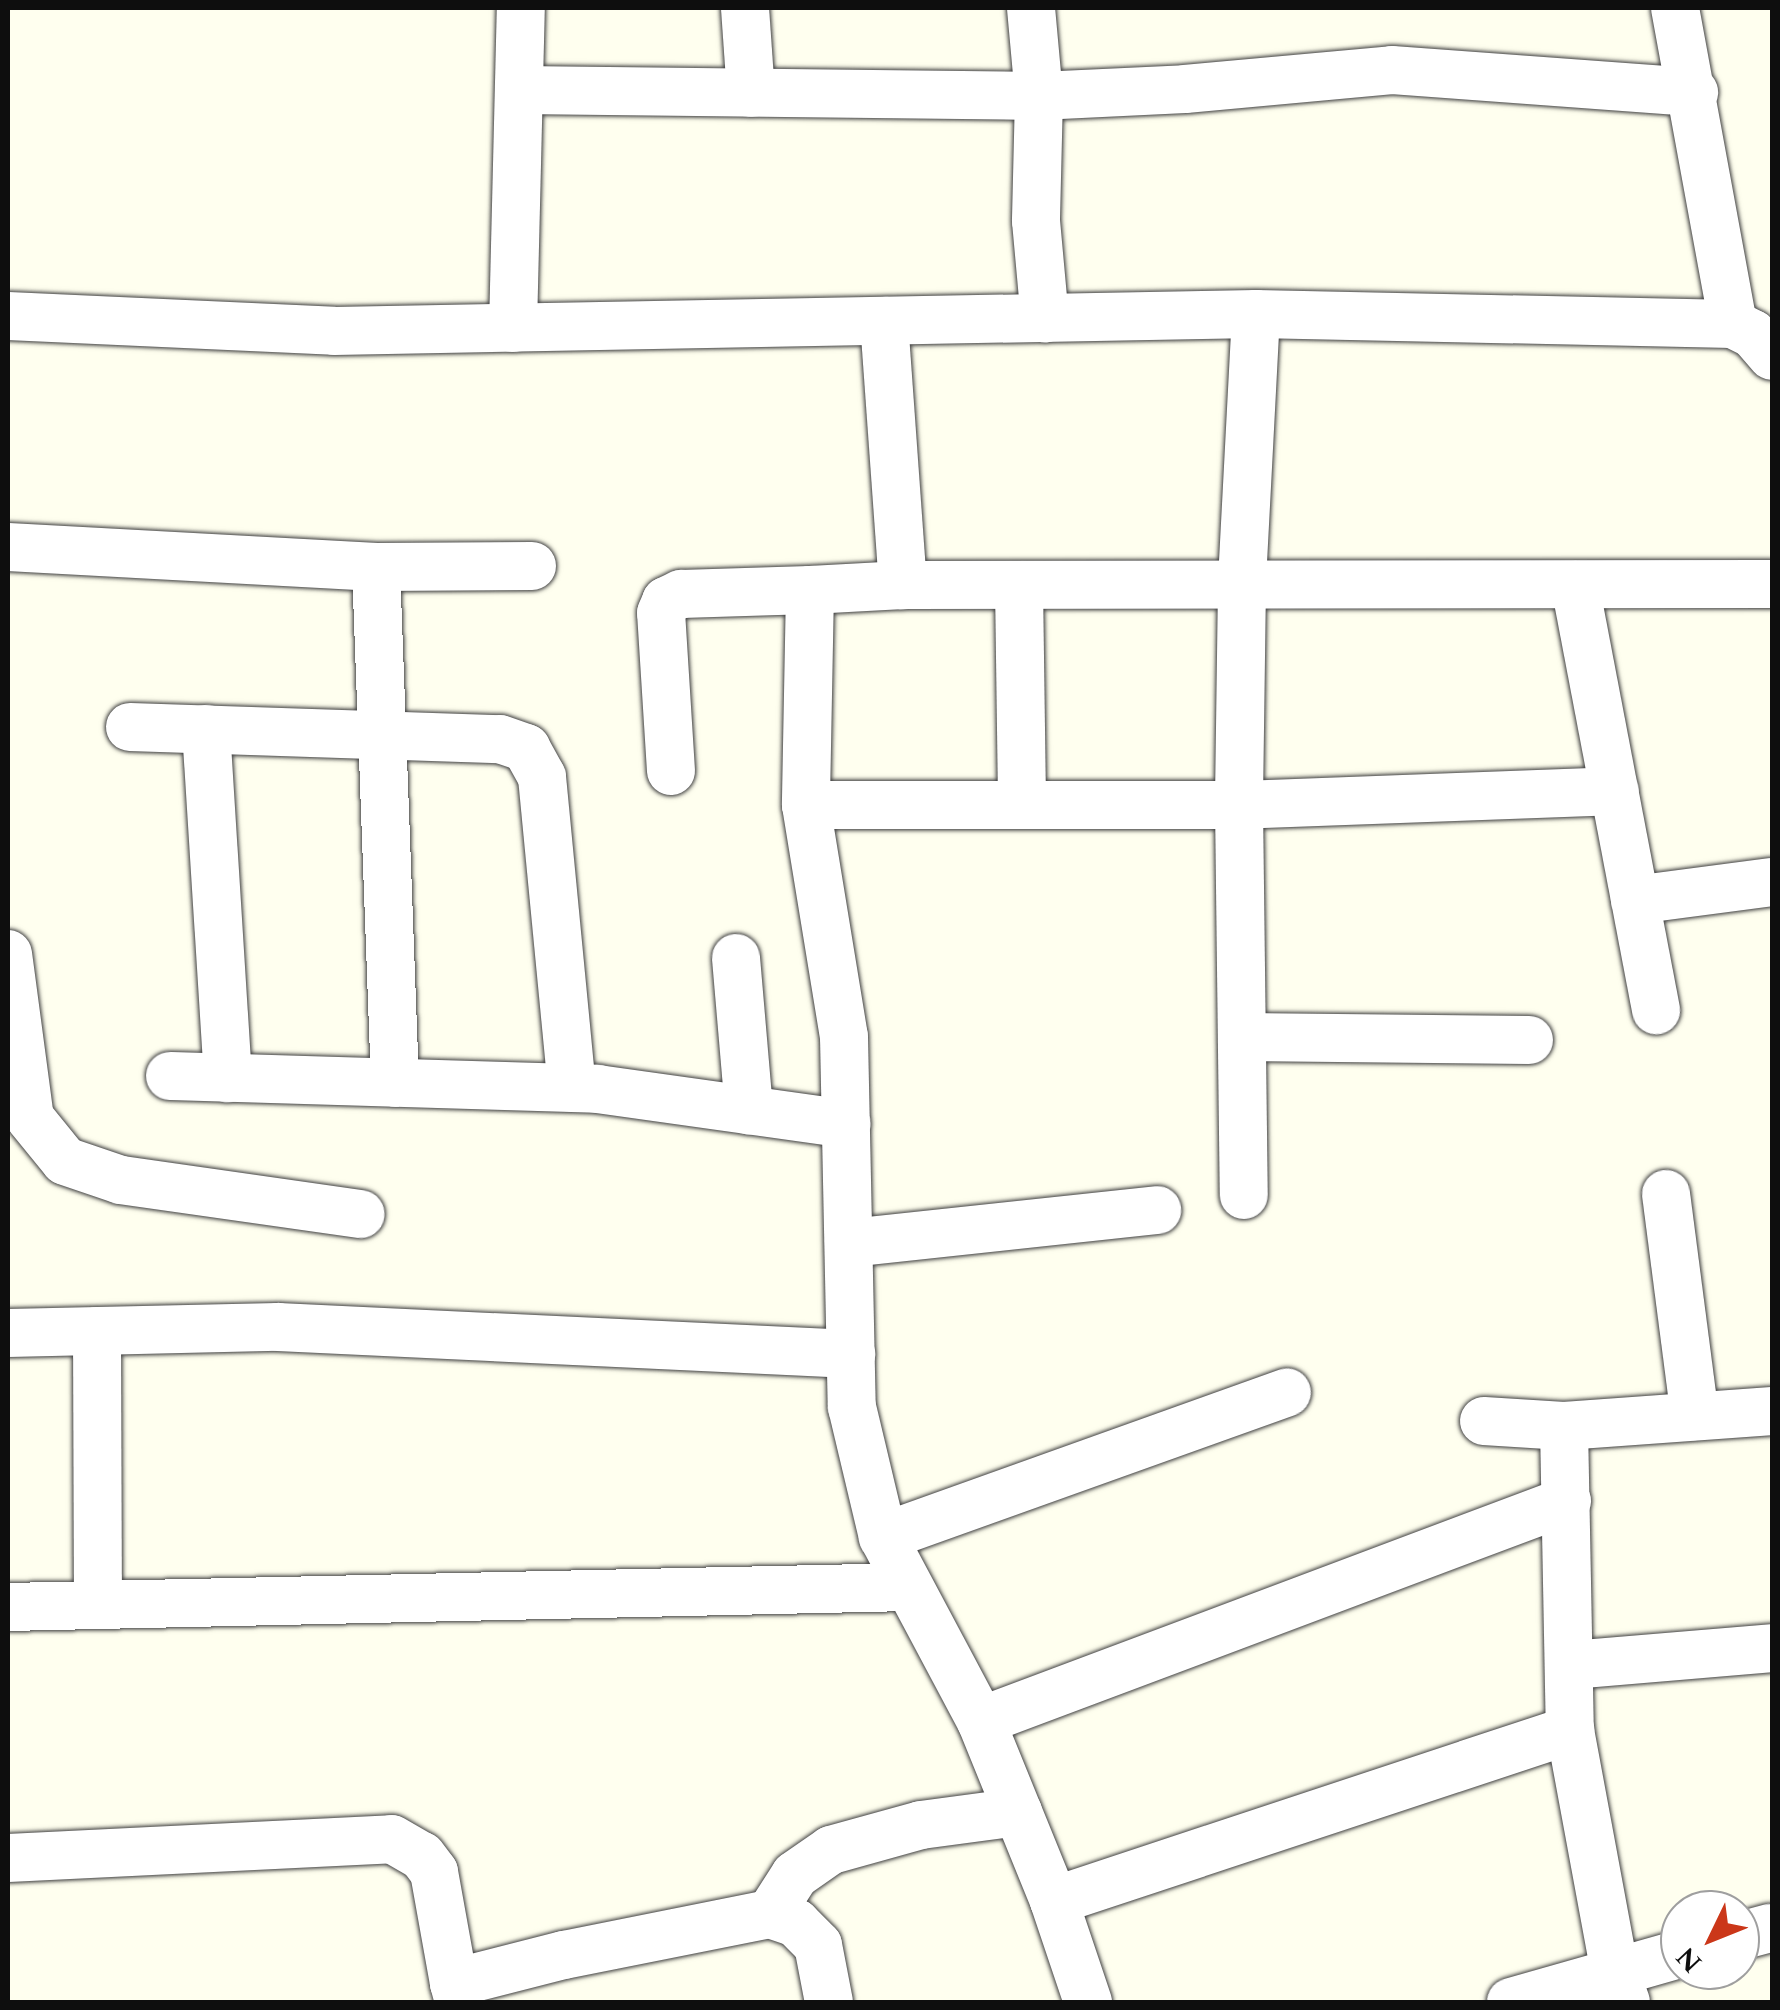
<!DOCTYPE html>
<style>
body{margin:0}
#map{position:relative;width:1780px;height:2010px;overflow:hidden;background:#ffffef;font-family:Spectral,serif}
div>[style]{position:absolute}
[style*='--x']{left:calc(var(--x)*1px);top:calc(var(--y)*1px);width:calc(var(--w)*1px);rotate:calc(var(--a)*1deg)}
.roads{filter:drop-shadow(0 0 2px #414141) drop-shadow(0 0 2px #414141)}
.street>*{height:48px;margin:-24px;padding:0 24px;transform-origin:24px;border-radius:24px;background:#fff}
span{translate:-50% -50%;white-space:nowrap;text-align:center;line-height:1.15;-webkit-text-stroke:10px #fff;paint-order:stroke}
.frame{position:absolute;inset:0;border:10px solid #0e0e0e;pointer-events:none}
.north{position:absolute;left:1660px;top:1890px;width:100px;height:100px;box-sizing:border-box;background:#fff;border:2px solid #9f9f9f;border-radius:50%;rotate:227deg;font-size:28px;font-weight:700;line-height:40px;text-align:center;color:#0e0e0e}
.north::after{content:'';display:block;margin:auto;width:35px;height:45px;background:#cb3719;clip-path:polygon(50% 0,100% 100%,50% 72%,0 100%)}
</style>
<div id="map">
<div class="roads">
<div class="street">
<i style="--x:745;--y:8;--w:85;--a:86"></i>
<i style="--x:1031;--y:8;--w:88;--a:84.8"></i>
<i style="--x:1039;--y:96;--w:125;--a:91.4"></i>
<i style="--x:1036;--y:221;--w:98;--a:84.8"></i>
<i style="--x:519;--y:90;--w:520;--a:0.66"></i>
<i style="--x:1039;--y:96;--w:146;--a:-2.7"></i>
<i style="--x:1185;--y:89;--w:208;--a:-5.2"></i>
<i style="--x:1392;--y:70;--w:303;--a:4.2"></i>
<i style="--x:1256;--y:314;--w:271;--a:93"></i>
<i style="--x:1242;--y:585;--w:220;--a:90.8"></i>
<i style="--x:1239;--y:805;--w:376;--a:-2.1"></i>
<i style="--x:8;--y:316;--w:326;--a:2.6"></i>
<i style="--x:334;--y:331;--w:922;--a:-1.06"></i>
<i style="--x:1256;--y:314;--w:477;--a:1.2"></i>
<i style="--x:1733;--y:324;--w:321;--a:-100.4"></i>
<i style="--x:884;--y:321;--w:265;--a:85.9"></i>
<i style="--x:903;--y:585;--w:869;--a:-0.07"></i>
<i style="--x:1733;--y:324;--w:22;--a:27"></i>
<i style="--x:1753;--y:334;--w:29;--a:49"></i>
<i style="--x:513;--y:328;--w:320;--a:-88.6"></i>
<i style="--x:8;--y:547;--w:369;--a:3.1"></i>
<i style="--x:376;--y:567;--w:156;--a:-0.4"></i>
<i style="--x:376;--y:567;--w:516;--a:87.89"></i>
<i style="--x:903;--y:585;--w:93;--a:176.9"></i>
<i style="--x:810;--y:590;--w:215;--a:91.1"></i>
<i style="--x:806;--y:805;--w:235;--a:80.7"></i>
<i style="--x:844;--y:1037;--w:370;--a:88.8"></i>
<i style="--x:852;--y:1407;--w:134;--a:76.6"></i>
<i style="--x:883;--y:1537;--w:208;--a:62"></i>
<i style="--x:981;--y:1721;--w:194;--a:67.9"></i>
<i style="--x:1054;--y:1901;--w:107;--a:71.4"></i>
<i style="--x:1019;--y:585;--w:219;--a:89.2"></i>
<i style="--x:1575;--y:585;--w:433;--a:79.2"></i>
<i style="--x:130;--y:727;--w:370;--a:1.9"></i>
<i style="--x:500;--y:739;--w:28;--a:19"></i>
<i style="--x:526;--y:748;--w:33;--a:61"></i>
<i style="--x:542;--y:777;--w:312;--a:84.5"></i>
<i style="--x:206;--y:729;--w:350;--a:86.4"></i>
<i style="--x:671;--y:771;--w:158;--a:-93.6"></i>
<i style="--x:661;--y:613;--w:13;--a:-67"></i>
<i style="--x:666;--y:601;--w:17;--a:-25"></i>
<i style="--x:681;--y:594;--w:129;--a:-1.8"></i>
<i style="--x:806;--y:805;--w:433;--a:0"></i>
<i style="--x:1239;--y:805;--w:390;--a:89.3"></i>
<i style="--x:1635;--y:900;--w:138;--a:-7.5"></i>
<i style="--x:8;--y:954;--w:165;--a:82.4"></i>
<i style="--x:30;--y:1118;--w:55;--a:50.9"></i>
<i style="--x:65;--y:1161;--w:59;--a:18.7"></i>
<i style="--x:121;--y:1180;--w:242;--a:8.1"></i>
<i style="--x:736;--y:958;--w:153;--a:85.1"></i>
<i style="--x:1242;--y:1037;--w:287;--a:0.6"></i>
<i style="--x:170;--y:1076;--w:428;--a:1.7"></i>
<i style="--x:598;--y:1089;--w:251;--a:8"></i>
<i style="--x:1666;--y:1194;--w:224;--a:82.6"></i>
<i style="--x:849;--y:1243;--w:310;--a:-6.1"></i>
<i style="--x:97;--y:1331;--w:274;--a:89.8"></i>
<i style="--x:8;--y:1333;--w:270;--a:-1.3"></i>
<i style="--x:278;--y:1327;--w:574;--a:2.7"></i>
<i style="--x:1484;--y:1421;--w:80;--a:3.6"></i>
<i style="--x:1564;--y:1426;--w:209;--a:-4.1"></i>
<i style="--x:1564;--y:1426;--w:304;--a:88.9"></i>
<i style="--x:883;--y:1537;--w:429;--a:-19.7"></i>
<i style="--x:8;--y:1607;--w:900;--a:-1.27"></i>
<i style="--x:1571;--y:1665;--w:202;--a:-4.8"></i>
<i style="--x:981;--y:1721;--w:626;--a:-20.58"></i>
<i style="--x:8;--y:1858;--w:384;--a:-2.8"></i>
<i style="--x:392;--y:1839;--w:34;--a:30"></i>
<i style="--x:422;--y:1856;--w:20;--a:53"></i>
<i style="--x:434;--y:1872;--w:113;--a:79.8"></i>
<i style="--x:1054;--y:1901;--w:544;--a:-18.33"></i>
<i style="--x:1570;--y:1730;--w:246;--a:79.5"></i>
<i style="--x:1615;--y:1972;--w:32;--a:70"></i>
<i style="--x:770;--y:1914;--w:46;--a:-57.3"></i>
<i style="--x:795;--y:1875;--w:44;--a:-34.8"></i>
<i style="--x:831;--y:1850;--w:93;--a:-15.5"></i>
<i style="--x:921;--y:1825;--w:98;--a:-7.6"></i>
<i style="--x:1740;--y:1936;--w:31;--a:-15"></i>
<i style="--x:459;--y:2002;--w:20;--a:-105"></i>
<i style="--x:454;--y:1983;--w:114;--a:-14.3"></i>
<i style="--x:564;--y:1955;--w:210;--a:-11.3"></i>
<i style="--x:770;--y:1914;--w:28;--a:19"></i>
<i style="--x:796;--y:1923;--w:31;--a:45"></i>
<i style="--x:818;--y:1945;--w:58;--a:79.1"></i>
<i style="--x:1511;--y:2002;--w:176;--a:-15.9"></i>
</div>
</div>
<div class="frame"></div>
<div class="north">N</div>
</div>
